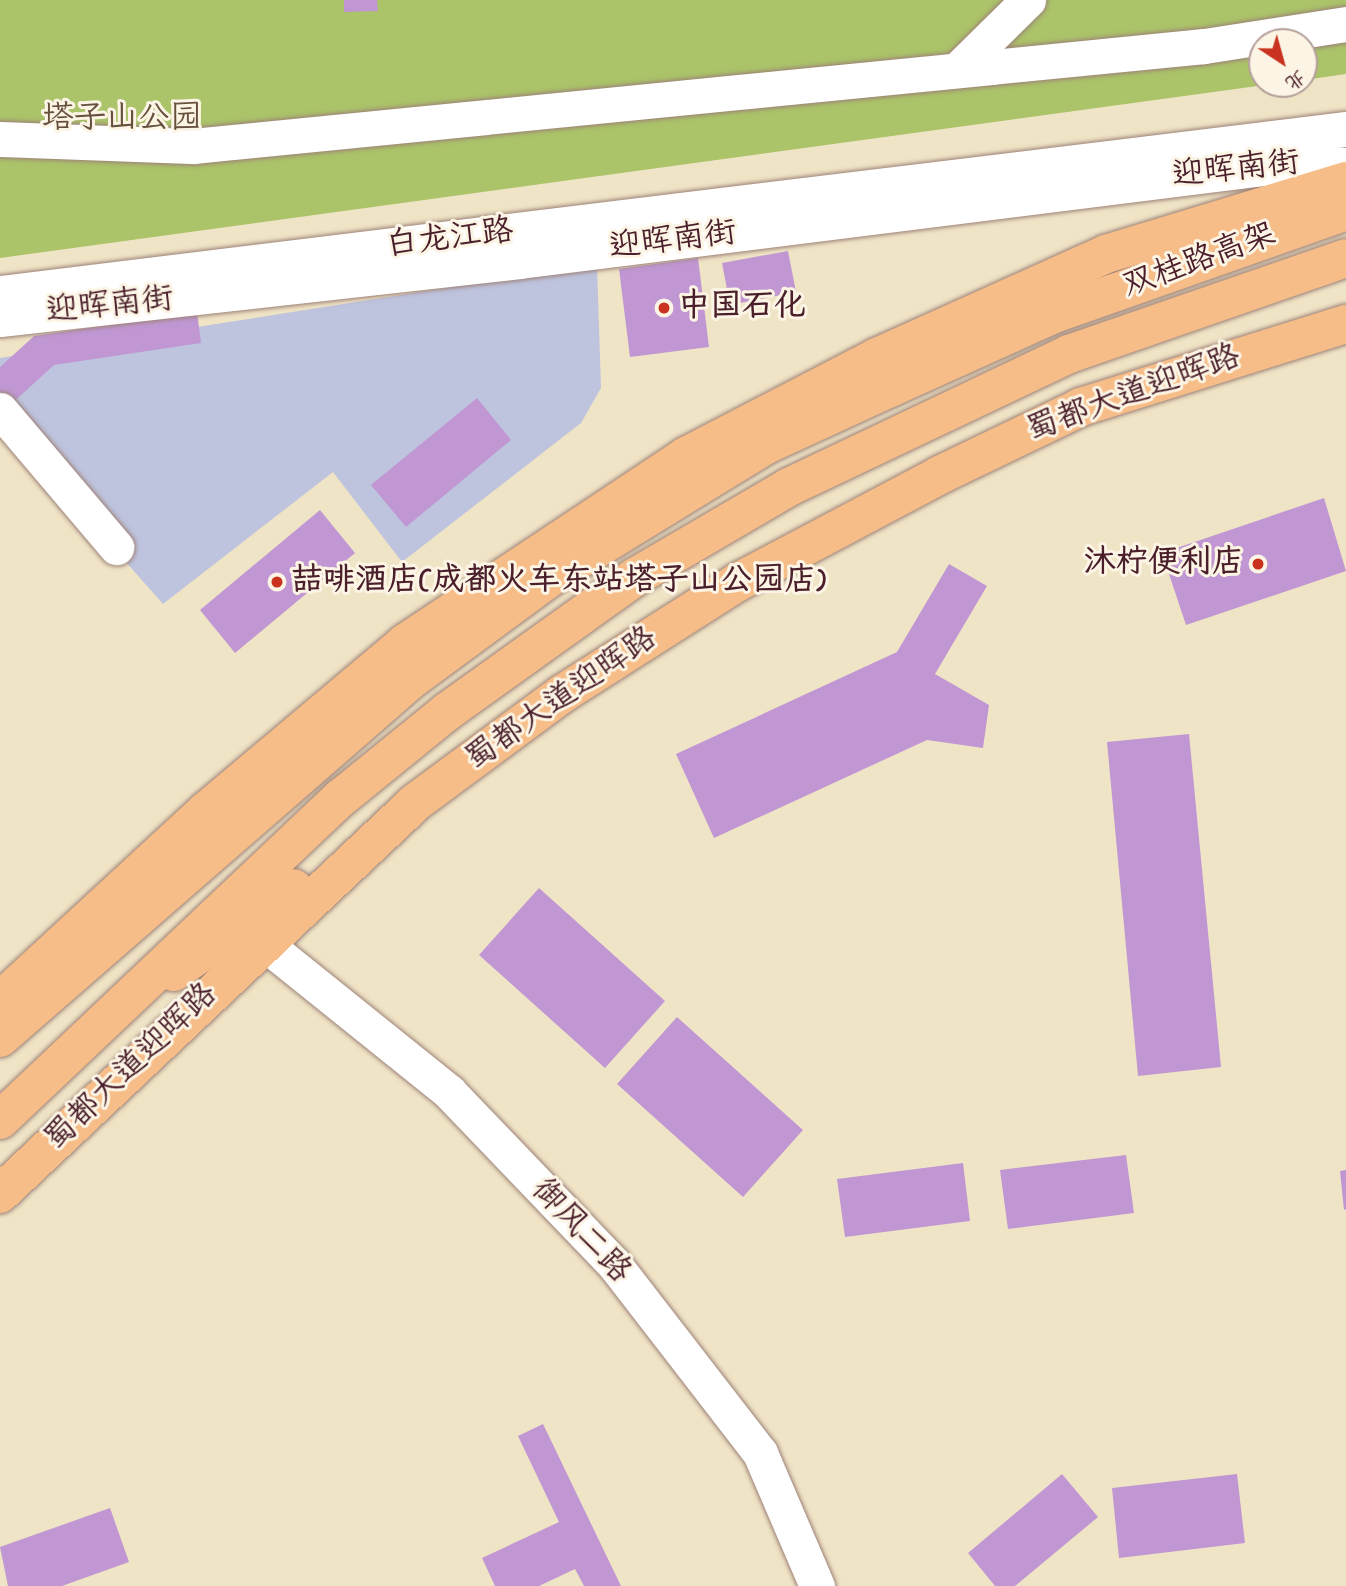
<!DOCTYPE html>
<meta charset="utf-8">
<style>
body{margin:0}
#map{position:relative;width:1346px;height:1586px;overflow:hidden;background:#f0e4c6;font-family:"Indie Flower","LXGW WenKai TC",sans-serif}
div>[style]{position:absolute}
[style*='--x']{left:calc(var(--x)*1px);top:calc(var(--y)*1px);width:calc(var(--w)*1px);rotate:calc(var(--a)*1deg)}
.industrial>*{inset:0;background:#bec3de}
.green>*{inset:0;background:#abc369}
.building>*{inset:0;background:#c097d3}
.roads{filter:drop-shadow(0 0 2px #9d8278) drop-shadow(0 0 2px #9d8278)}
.minor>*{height:35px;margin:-17.5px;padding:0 17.5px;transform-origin:17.5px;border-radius:17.5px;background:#fff}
.major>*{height:38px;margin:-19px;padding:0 19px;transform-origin:19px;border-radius:19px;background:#f7bd88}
.highway>*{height:38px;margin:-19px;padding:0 19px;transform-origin:19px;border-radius:19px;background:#f7bd88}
.dots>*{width:19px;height:19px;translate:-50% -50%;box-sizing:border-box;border:4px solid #fcf5e5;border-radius:50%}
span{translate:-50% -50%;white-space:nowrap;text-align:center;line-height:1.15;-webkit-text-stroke:6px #fcf5e5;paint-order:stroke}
.park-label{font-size:32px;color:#67503e}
.street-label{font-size:32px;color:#4a1f2b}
.poi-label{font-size:32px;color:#4a1f2b;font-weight:700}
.left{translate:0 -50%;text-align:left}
.right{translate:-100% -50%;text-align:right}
.north{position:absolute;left:1248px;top:28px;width:70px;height:70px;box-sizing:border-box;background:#fcf5e5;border:2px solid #b59f9b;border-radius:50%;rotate:144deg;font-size:19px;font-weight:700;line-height:28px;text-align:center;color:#4a1f2b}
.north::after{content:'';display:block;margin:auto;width:24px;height:32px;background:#c8321e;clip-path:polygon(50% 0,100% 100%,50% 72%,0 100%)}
</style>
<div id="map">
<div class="industrial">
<i style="clip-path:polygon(597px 264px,601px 388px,581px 423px,402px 562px,333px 472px,163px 604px,0 420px,0 358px)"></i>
</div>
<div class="green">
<i style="clip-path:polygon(0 0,1346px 0,1346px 74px,1304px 80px,1304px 42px,1262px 42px,1262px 84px,1272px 84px,0 258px)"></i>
</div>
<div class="building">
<i style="clip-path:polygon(344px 0,377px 0,378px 11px,344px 12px)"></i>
<i style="clip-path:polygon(788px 251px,796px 292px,730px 305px,722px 263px)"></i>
<i style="clip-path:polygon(698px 258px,709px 347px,630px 357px,619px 269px)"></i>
<i style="clip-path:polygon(197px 312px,201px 343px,54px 365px,8px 407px,0 399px,0 367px,34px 336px)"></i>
<i style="clip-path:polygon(477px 398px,511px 440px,406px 527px,371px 485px)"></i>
<i style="clip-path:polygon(1324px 498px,1346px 571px,1186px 625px,1162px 553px)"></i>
<i style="clip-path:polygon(320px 510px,355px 553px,235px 653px,200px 610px)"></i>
<i style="clip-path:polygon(949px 564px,987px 586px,935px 674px,989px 705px,983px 748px,927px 740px,714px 838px,676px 754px,897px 652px)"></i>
<i style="clip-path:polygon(1189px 734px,1221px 1067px,1138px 1076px,1107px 742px)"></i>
<i style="clip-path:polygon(539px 888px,665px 1001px,605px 1068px,479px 955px)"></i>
<i style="clip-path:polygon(677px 1017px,803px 1130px,743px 1197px,617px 1084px)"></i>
<i style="clip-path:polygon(1126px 1155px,1134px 1213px,1008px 1229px,1000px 1170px)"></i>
<i style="clip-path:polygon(963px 1163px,970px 1221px,845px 1237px,837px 1179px)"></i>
<i style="clip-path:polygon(1346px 1170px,1346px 1209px,1344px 1210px,1340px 1171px)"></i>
<i style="clip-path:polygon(543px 1424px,621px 1586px,584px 1586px,575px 1569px,539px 1586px,495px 1586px,482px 1558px,559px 1522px,518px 1436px)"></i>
<i style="clip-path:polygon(1062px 1474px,1098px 1517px,1015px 1586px,995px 1586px,968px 1553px)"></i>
<i style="clip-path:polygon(1237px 1474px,1245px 1543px,1119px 1558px,1112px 1488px)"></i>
<i style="clip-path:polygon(110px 1508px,129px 1562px,62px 1586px,8px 1586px,0 1547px)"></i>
</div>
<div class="roads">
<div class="minor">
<i style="--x:957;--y:70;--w:100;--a:-44.6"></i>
<i style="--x:0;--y:139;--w:193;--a:2.1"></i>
<i style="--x:193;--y:146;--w:1016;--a:-5.65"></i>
<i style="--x:1204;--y:46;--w:144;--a:-8.8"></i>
<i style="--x:0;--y:293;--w:1356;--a:-6.95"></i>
<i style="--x:0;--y:319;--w:523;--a:-6.36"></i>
<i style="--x:520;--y:261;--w:796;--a:-7.14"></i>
<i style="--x:1310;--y:162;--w:36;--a:5"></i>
<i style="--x:0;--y:410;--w:180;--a:49.7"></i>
<i style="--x:264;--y:943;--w:238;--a:38.8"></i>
<i style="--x:449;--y:1092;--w:238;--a:46.2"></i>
<i style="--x:614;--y:1264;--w:239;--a:52.3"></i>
<i style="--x:760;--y:1453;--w:145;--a:66.8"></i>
</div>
<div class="major">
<i style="--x:174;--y:972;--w:146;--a:-35"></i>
<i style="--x:0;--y:1001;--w:282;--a:-42.7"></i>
<i style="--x:207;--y:810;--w:259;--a:-40.1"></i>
<i style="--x:405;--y:643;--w:338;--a:-33.6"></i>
<i style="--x:686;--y:456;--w:215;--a:-27.4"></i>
<i style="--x:877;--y:357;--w:251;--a:-24.2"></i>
<i style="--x:1106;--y:254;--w:251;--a:-16.9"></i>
<i style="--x:0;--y:1194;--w:572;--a:-43.3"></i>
<i style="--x:416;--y:802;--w:182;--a:-36.5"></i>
<i style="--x:562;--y:694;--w:209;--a:-32.5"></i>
<i style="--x:738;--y:582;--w:229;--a:-27.9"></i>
<i style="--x:940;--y:475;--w:157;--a:-25.7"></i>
<i style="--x:1081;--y:407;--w:278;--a:-17.4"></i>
</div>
<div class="highway">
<i style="--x:0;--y:1038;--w:545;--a:-41.06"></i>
<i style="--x:411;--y:680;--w:175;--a:-36.4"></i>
<i style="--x:552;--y:576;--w:251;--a:-31.5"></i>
<i style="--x:766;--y:445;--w:136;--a:-24.7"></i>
<i style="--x:890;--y:388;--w:180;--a:-24.3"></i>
<i style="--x:1054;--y:314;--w:310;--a:-19.4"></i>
<i style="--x:0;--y:1120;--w:470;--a:-43.4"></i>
<i style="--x:342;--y:797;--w:136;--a:-39.1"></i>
<i style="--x:448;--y:711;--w:230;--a:-35.6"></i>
<i style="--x:635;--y:577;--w:178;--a:-30.3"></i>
<i style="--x:789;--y:487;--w:310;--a:-25.4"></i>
<i style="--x:1069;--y:354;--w:293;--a:-19.1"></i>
</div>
</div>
<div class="dots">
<i style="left:664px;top:308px;background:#c8321e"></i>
<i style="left:1258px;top:564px;background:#c8321e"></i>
<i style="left:277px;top:582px;background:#c8321e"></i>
</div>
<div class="park-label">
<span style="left:122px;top:120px">塔子山公园</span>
</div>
<div class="street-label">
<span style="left:1236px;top:171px;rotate:-6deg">迎晖南街</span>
<span style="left:450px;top:240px;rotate:-7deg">白龙江路</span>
<span style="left:673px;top:242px;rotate:-7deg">迎晖南街</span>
<span style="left:1200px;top:262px;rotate:-20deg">双桂路高架</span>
<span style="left:110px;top:307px;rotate:-6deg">迎晖南街</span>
<span style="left:1134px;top:395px;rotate:-20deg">蜀都大道迎晖路</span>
<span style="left:562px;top:700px;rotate:-35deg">蜀都大道迎晖路</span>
<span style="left:132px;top:1068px;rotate:-44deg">蜀都大道迎晖路</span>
<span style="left:580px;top:1232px;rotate:47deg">御风二路</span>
</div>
<div class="poi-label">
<span class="left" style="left:678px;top:308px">中国石化</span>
<span class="right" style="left:1244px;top:564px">沐柠便利店</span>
<span class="left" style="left:291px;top:582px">喆啡酒店(成都火车东站塔子山公园店)</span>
</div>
<div class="north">北</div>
</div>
